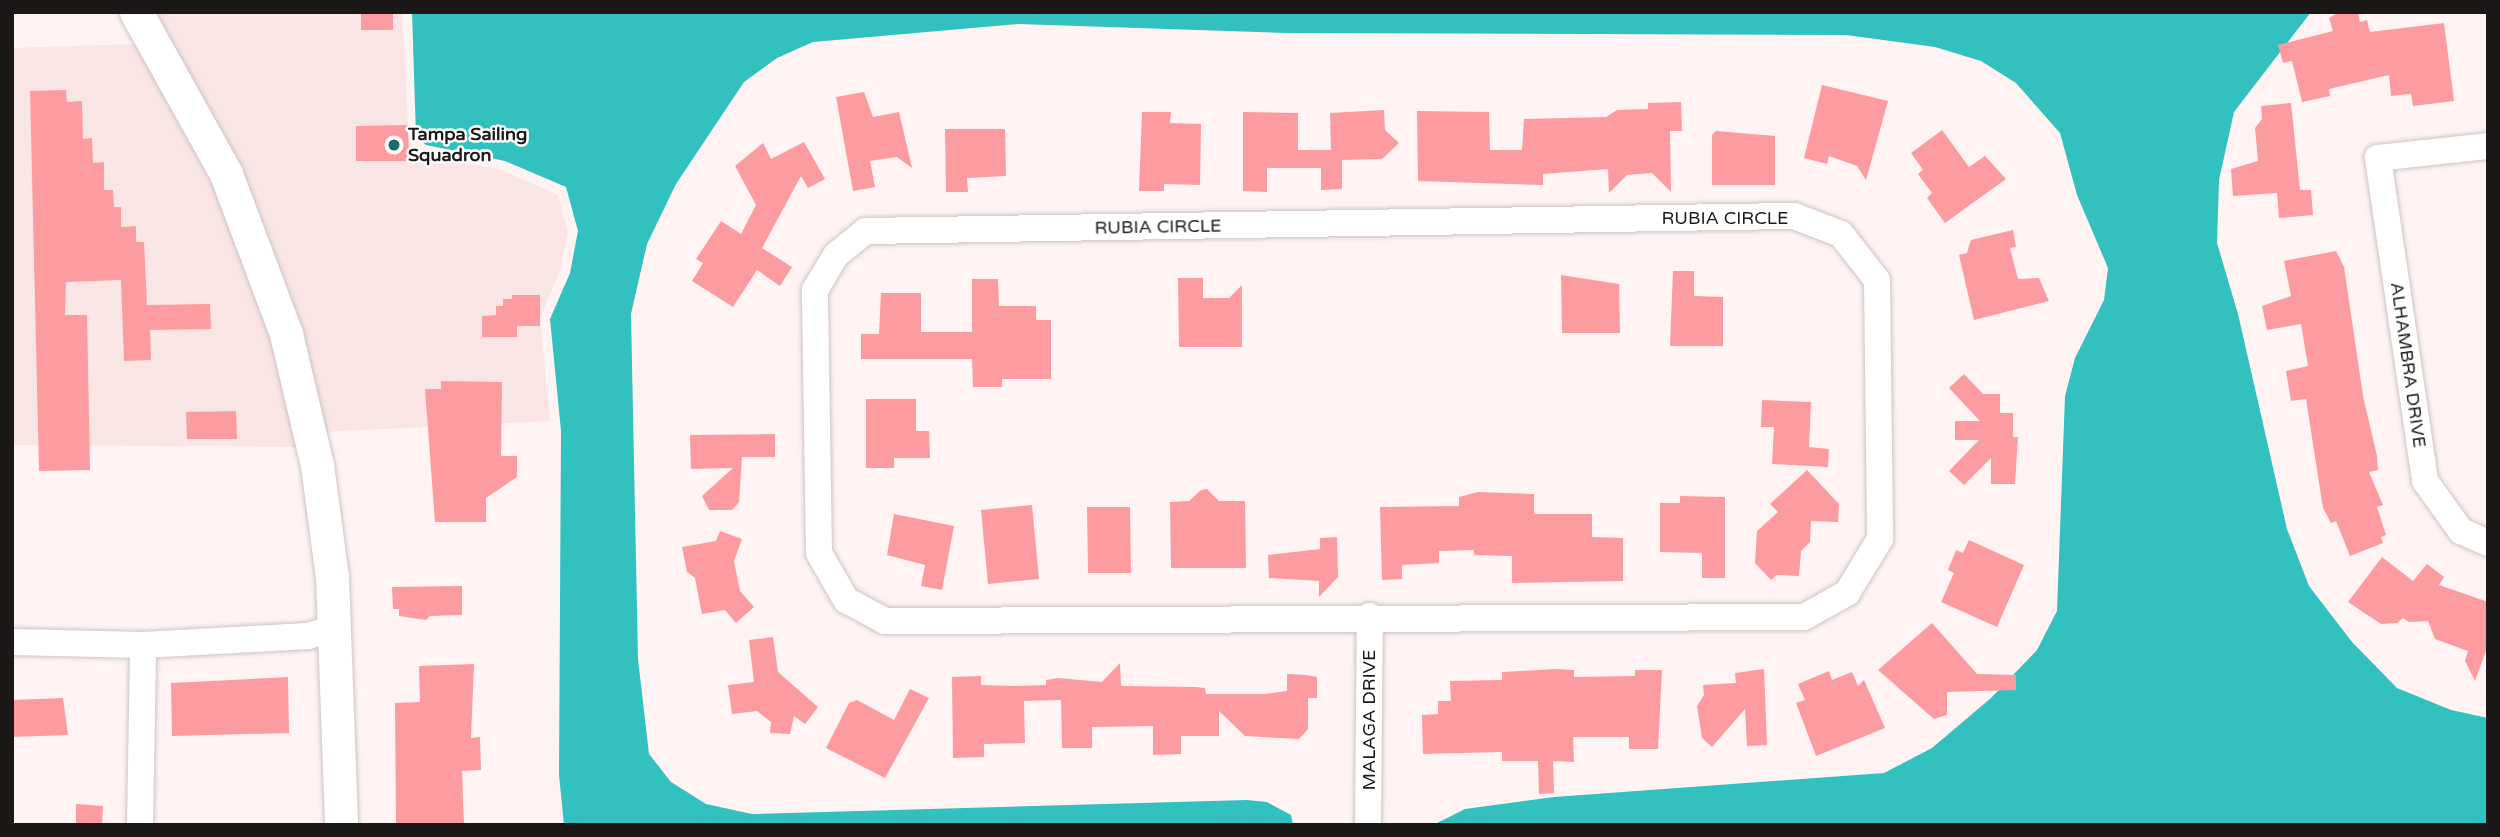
<!DOCTYPE html>
<style>
body{margin:0}
#map{position:relative;width:2500px;height:837px;overflow:hidden;background:#fff3f3;font-family:"Varela Round",sans-serif}
div>[style]{position:absolute}
[style*='--x']{left:calc(var(--x)*1px);top:calc(var(--y)*1px);width:calc(var(--w)*1px);rotate:calc(var(--a)*1deg)}
.built>*{inset:0;background:#fae5e5}
.water>*{inset:0;background:#32c1bf}
.building>*{inset:0;background:#fd9ca0}
.roads{filter:drop-shadow(0 0 2px #cfc3c3) drop-shadow(0 0 2px #cfc3c3)}
.minor>*{height:26px;margin:-13px;padding:0 13px;transform-origin:13px;border-radius:13px;background:#fff}
.major>*{height:33px;margin:-16.5px;padding:0 16.5px;transform-origin:16.5px;border-radius:16.5px;background:#fff}
.dots>*{width:19px;height:19px;translate:-50% -50%;box-sizing:border-box;border:4px solid #fff;border-radius:50%}
span{translate:-50% -50%;white-space:nowrap;text-align:center;line-height:1.15;-webkit-text-stroke:5px #fff;paint-order:stroke}
.poi-label{font-size:18px;color:#1c1818;font-weight:700}
.left{translate:0 -50%;text-align:left}
.street-label{font-size:18px;color:#1c1818}
.frame{position:absolute;inset:0;border:14px solid #1c1818;pointer-events:none}
</style>
<div id="map">
<div class="built">
<i style="clip-path:polygon(152px 12px,402px 12px,409px 143px,422px 155px,502px 170px,558px 195px,568px 232px,560px 271px,540px 318px,550px 421px,321px 432px)"></i>
<i style="clip-path:polygon(139px 44px,215px 180px,274px 339px,300px 447px,12px 445px,12px 48px)"></i>
</div>
<div class="water">
<i style="clip-path:polygon(412px 12px,2311px 12px,2234px 112px,2219px 180px,2217px 243px,2238px 314px,2287px 529px,2309px 586px,2352px 642px,2397px 688px,2451px 710px,2488px 718px,2488px 825px,1433px 825px,1465px 809px,1554px 797px,1884px 773px,1932px 748px,1991px 698px,2037px 650px,2057px 611px,2065px 396px,2075px 358px,2104px 300px,2108px 268px,2077px 195px,2060px 133px,2016px 83px,1981px 61px,1935px 47px,1846px 35px,1288px 33px,1019px 24px,813px 42px,777px 58px,744px 82px,676px 184px,647px 244px,631px 314px,638px 659px,649px 754px,671px 782px,706px 804px,752px 814px,1247px 800px,1267px 802px,1291px 815px,1293px 825px,564px 825px,559px 775px,561px 431px,550px 319px,570px 273px,578px 231px,566px 187px,505px 161px,426px 145px,416px 136px)"></i>
</div>
<div class="building">
<i style="clip-path:polygon(361px 12px,393px 12px,393px 30px,361px 30px)"></i>
<i style="clip-path:polygon(2339px 12px,2358px 12px,2360px 22px,2367px 20px,2370px 32px,2444px 23px,2454px 101px,2413px 106px,2411px 94px,2391px 96px,2389px 75px,2329px 89px,2330px 96px,2302px 102px,2292px 61px,2283px 63px,2278px 45px,2333px 31px,2329px 18px)"></i>
<i style="clip-path:polygon(1822px 85px,1888px 101px,1866px 180px,1857px 166px,1829px 156px,1827px 164px,1804px 158px)"></i>
<i style="clip-path:polygon(66px 90px,67px 102px,82px 101px,83px 139px,92px 138px,93px 163px,104px 162px,104px 190px,113px 190px,114px 207px,121px 207px,121px 227px,136px 226px,136px 242px,144px 242px,147px 305px,210px 304px,211px 329px,150px 330px,151px 360px,124px 361px,121px 280px,66px 282px,65px 315px,87px 315px,90px 470px,39px 471px,30px 91px)"></i>
<i style="clip-path:polygon(864px 92px,873px 117px,899px 112px,912px 168px,897px 157px,870px 161px,875px 187px,853px 191px,836px 97px)"></i>
<i style="clip-path:polygon(1681px 102px,1682px 131px,1670px 131px,1671px 192px,1652px 173px,1627px 175px,1609px 193px,1608px 169px,1543px 174px,1543px 185px,1418px 181px,1417px 111px,1489px 112px,1490px 150px,1522px 150px,1524px 119px,1606px 117px,1617px 110px,1648px 109px,1648px 103px)"></i>
<i style="clip-path:polygon(2291px 103px,2300px 190px,2311px 190px,2313px 215px,2279px 218px,2277px 193px,2233px 196px,2231px 169px,2258px 161px,2255px 128px,2262px 119px,2261px 106px)"></i>
<i style="clip-path:polygon(1384px 110px,1385px 130px,1399px 143px,1382px 159px,1342px 160px,1342px 189px,1321px 190px,1321px 168px,1267px 168px,1267px 192px,1243px 191px,1243px 112px,1298px 113px,1298px 150px,1331px 150px,1330px 113px)"></i>
<i style="clip-path:polygon(1142px 112px,1171px 112px,1170px 123px,1201px 124px,1200px 185px,1164px 184px,1164px 191px,1139px 191px)"></i>
<i style="clip-path:polygon(408px 125px,409px 161px,356px 161px,356px 126px)"></i>
<i style="clip-path:polygon(945px 129px,1005px 129px,1006px 176px,967px 178px,968px 192px,946px 192px)"></i>
<i style="clip-path:polygon(1942px 130px,1969px 167px,1985px 156px,2006px 179px,1945px 223px,1927px 198px,1932px 193px,1918px 174px,1923px 170px,1911px 153px)"></i>
<i style="clip-path:polygon(1716px 131px,1775px 136px,1775px 185px,1712px 185px,1712px 135px)"></i>
<i style="clip-path:polygon(804px 142px,825px 179px,808px 188px,801px 176px,762px 248px,792px 267px,780px 286px,757px 270px,733px 307px,692px 281px,703px 263px,696px 259px,721px 221px,741px 234px,756px 205px,735px 166px,763px 143px,771px 159px)"></i>
<i style="clip-path:polygon(2013px 230px,2016px 247px,2010px 248px,2018px 279px,2039px 278px,2049px 301px,1974px 320px,1959px 255px,1967px 253px,1971px 240px)"></i>
<i style="clip-path:polygon(2336px 251px,2344px 267px,2363px 396px,2377px 456px,2378px 470px,2369px 472px,2383px 505px,2377px 507px,2386px 535px,2381px 537px,2383px 543px,2350px 556px,2336px 521px,2331px 523px,2323px 508px,2306px 399px,2291px 401px,2286px 371px,2308px 366px,2301px 324px,2267px 330px,2262px 306px,2291px 296px,2284px 261px)"></i>
<i style="clip-path:polygon(1673px 271px,1694px 271px,1694px 296px,1723px 297px,1723px 346px,1670px 346px)"></i>
<i style="clip-path:polygon(1561px 275px,1619px 284px,1620px 333px,1562px 333px)"></i>
<i style="clip-path:polygon(1178px 278px,1203px 278px,1203px 298px,1229px 298px,1242px 285px,1242px 347px,1179px 347px)"></i>
<i style="clip-path:polygon(972px 279px,998px 279px,999px 306px,1036px 306px,1036px 320px,1051px 320px,1051px 379px,1002px 379px,1002px 387px,973px 387px,972px 359px,861px 359px,861px 334px,879px 334px,881px 293px,921px 293px,921px 332px,972px 332px)"></i>
<i style="clip-path:polygon(512px 295px,540px 295px,540px 326px,517px 326px,517px 337px,482px 337px,482px 316px,496px 315px,496px 306px,503px 306px,503px 299px,512px 299px)"></i>
<i style="clip-path:polygon(1964px 374px,1983px 394px,2000px 394px,2000px 413px,2013px 413px,2013px 437px,2018px 437px,2015px 484px,1991px 484px,1991px 458px,1964px 485px,1949px 471px,1979px 440px,1955px 440px,1955px 421px,1980px 421px,1949px 388px)"></i>
<i style="clip-path:polygon(441px 381px,502px 382px,501px 456px,517px 456px,517px 477px,486px 498px,486px 522px,435px 522px,425px 389px,441px 389px)"></i>
<i style="clip-path:polygon(866px 399px,916px 399px,916px 431px,929px 431px,930px 458px,894px 458px,894px 468px,866px 468px)"></i>
<i style="clip-path:polygon(1762px 400px,1811px 402px,1809px 447px,1829px 449px,1828px 467px,1772px 464px,1774px 427px,1761px 427px)"></i>
<i style="clip-path:polygon(236px 411px,237px 439px,187px 439px,186px 412px)"></i>
<i style="clip-path:polygon(775px 434px,775px 457px,742px 457px,739px 502px,732px 510px,709px 510px,702px 496px,733px 468px,691px 469px,690px 435px)"></i>
<i style="clip-path:polygon(1807px 470px,1839px 504px,1838px 522px,1811px 521px,1810px 542px,1801px 551px,1799px 576px,1777px 575px,1771px 580px,1755px 563px,1757px 531px,1778px 512px,1770px 504px)"></i>
<i style="clip-path:polygon(1207px 489px,1219px 501px,1245px 501px,1246px 568px,1171px 568px,1170px 502px,1189px 501px,1201px 490px)"></i>
<i style="clip-path:polygon(1478px 492px,1534px 494px,1534px 514px,1592px 514px,1592px 537px,1623px 538px,1623px 581px,1512px 583px,1512px 556px,1474px 555px,1474px 550px,1439px 551px,1439px 563px,1402px 565px,1402px 579px,1382px 580px,1380px 507px,1459px 506px,1459px 497px)"></i>
<i style="clip-path:polygon(1680px 496px,1725px 497px,1725px 578px,1702px 578px,1702px 553px,1660px 552px,1660px 503px,1680px 503px)"></i>
<i style="clip-path:polygon(1032px 505px,1039px 579px,988px 584px,981px 510px)"></i>
<i style="clip-path:polygon(1087px 507px,1130px 507px,1131px 573px,1088px 573px)"></i>
<i style="clip-path:polygon(894px 514px,954px 526px,942px 590px,921px 586px,925px 565px,887px 555px)"></i>
<i style="clip-path:polygon(720px 531px,742px 539px,734px 561px,740px 591px,754px 607px,736px 623px,725px 610px,702px 614px,695px 578px,687px 572px,682px 547px,716px 541px)"></i>
<i style="clip-path:polygon(1337px 537px,1338px 577px,1319px 597px,1319px 581px,1269px 578px,1268px 555px,1320px 549px,1320px 538px)"></i>
<i style="clip-path:polygon(1969px 540px,2024px 565px,1997px 627px,1941px 602px,1954px 573px,1948px 570px,1956px 550px,1963px 553px)"></i>
<i style="clip-path:polygon(2382px 557px,2413px 581px,2427px 564px,2444px 577px,2439px 585px,2488px 602px,2488px 645px,2475px 681px,2465px 661px,2468px 651px,2435px 639px,2428px 621px,2409px 622px,2403px 618px,2397px 623px,2381px 624px,2348px 602px)"></i>
<i style="clip-path:polygon(462px 586px,462px 615px,430px 616px,426px 620px,399px 616px,399px 609px,393px 609px,392px 587px)"></i>
<i style="clip-path:polygon(1932px 623px,1977px 674px,2016px 675px,2016px 690px,1947px 692px,1947px 715px,1934px 719px,1878px 670px)"></i>
<i style="clip-path:polygon(773px 637px,778px 672px,818px 707px,805px 724px,794px 716px,790px 734px,770px 733px,771px 722px,757px 711px,732px 714px,728px 685px,754px 682px,749px 640px)"></i>
<i style="clip-path:polygon(1120px 663px,1121px 686px,1196px 687px,1205px 688px,1206px 694px,1264px 694px,1287px 691px,1287px 674px,1306px 675px,1317px 677px,1317px 698px,1308px 698px,1308px 729px,1299px 739px,1245px 736px,1219px 711px,1219px 736px,1181px 736px,1181px 754px,1153px 755px,1153px 726px,1092px 727px,1092px 748px,1062px 748px,1061px 700px,1024px 701px,1025px 743px,984px 744px,984px 757px,953px 758px,952px 677px,981px 676px,981px 685px,1014px 686px,1046px 685px,1046px 680px,1058px 678px,1102px 682px)"></i>
<i style="clip-path:polygon(474px 664px,471px 738px,480px 737px,481px 770px,462px 771px,464px 825px,396px 825px,395px 703px,420px 702px,419px 666px)"></i>
<i style="clip-path:polygon(1556px 669px,1574px 670px,1574px 677px,1635px 676px,1635px 670px,1662px 670px,1658px 749px,1629px 749px,1629px 737px,1573px 737px,1574px 762px,1553px 761px,1554px 793px,1539px 794px,1538px 761px,1502px 761px,1502px 752px,1423px 754px,1422px 715px,1438px 714px,1438px 701px,1451px 701px,1450px 681px,1502px 680px,1502px 672px)"></i>
<i style="clip-path:polygon(1764px 669px,1767px 745px,1747px 746px,1745px 709px,1712px 747px,1702px 738px,1697px 706px,1704px 695px,1703px 685px,1736px 683px,1735px 673px)"></i>
<i style="clip-path:polygon(1829px 671px,1832px 680px,1852px 672px,1858px 686px,1864px 680px,1885px 728px,1816px 756px,1796px 703px,1805px 700px,1798px 684px)"></i>
<i style="clip-path:polygon(288px 677px,289px 733px,172px 736px,171px 683px)"></i>
<i style="clip-path:polygon(910px 689px,929px 698px,885px 778px,826px 748px,849px 703px,857px 700px,894px 720px)"></i>
<i style="clip-path:polygon(63px 698px,68px 735px,12px 737px,12px 700px)"></i>
<i style="clip-path:polygon(76px 804px,103px 806px,102px 825px,76px 825px)"></i>
</div>
<div class="roads">
<div class="minor">
<i style="--x:2488;--y:146;--w:111;--a:173.8"></i>
<i style="--x:2378;--y:158;--w:326;--a:81.7"></i>
<i style="--x:2425;--y:481;--w:62;--a:54.2"></i>
<i style="--x:2461;--y:531;--w:30;--a:24"></i>
<i style="--x:1794;--y:216;--w:50;--a:21"></i>
<i style="--x:1841;--y:234;--w:58;--a:52"></i>
<i style="--x:1877;--y:280;--w:259;--a:89.3"></i>
<i style="--x:1880;--y:539;--w:63;--a:121.4"></i>
<i style="--x:1847;--y:593;--w:49;--a:150.8"></i>
<i style="--x:1804;--y:617;--w:919;--a:179.75"></i>
<i style="--x:885;--y:621;--w:44;--a:-151.7"></i>
<i style="--x:846;--y:600;--w:54;--a:-119.9"></i>
<i style="--x:819;--y:553;--w:263;--a:-90.9"></i>
<i style="--x:815;--y:290;--w:41;--a:-59"></i>
<i style="--x:836;--y:255;--w:38;--a:-39"></i>
<i style="--x:866;--y:231;--w:928;--a:-0.93"></i>
<i style="--x:13;--y:642;--w:130;--a:1.3"></i>
<i style="--x:143;--y:645;--w:165;--a:-3.1"></i>
<i style="--x:308;--y:636;--w:28;--a:-17"></i>
<i style="--x:140;--y:825;--w:180;--a:-89"></i>
<i style="--x:1368;--y:825;--w:209;--a:-89.5"></i>
</div>
<div class="major">
<i style="--x:136;--y:12;--w:185;--a:60.9"></i>
<i style="--x:226;--y:174;--w:171;--a:69.4"></i>
<i style="--x:286;--y:334;--w:135;--a:76.7"></i>
<i style="--x:317;--y:465;--w:113;--a:82.4"></i>
<i style="--x:332;--y:577;--w:248;--a:87.9"></i>
</div>
</div>
<div class="dots">
<i style="left:394px;top:145px;background:#1c6968"></i>
</div>
<div class="poi-label">
<span class="left" style="left:408px;top:145px">Tampa Sailing<br>Squadron</span>
</div>
<div class="street-label">
<span style="left:1725px;top:218px">RUBIA CIRCLE</span>
<span style="left:1158px;top:227px;rotate:-1deg">RUBIA CIRCLE</span>
<span style="left:2408px;top:365px;rotate:82deg">ALHAMBRA DRIVE</span>
<span style="left:1369px;top:720px;rotate:-90deg">MALAGA DRIVE</span>
</div>
<div class="frame"></div>
</div>
